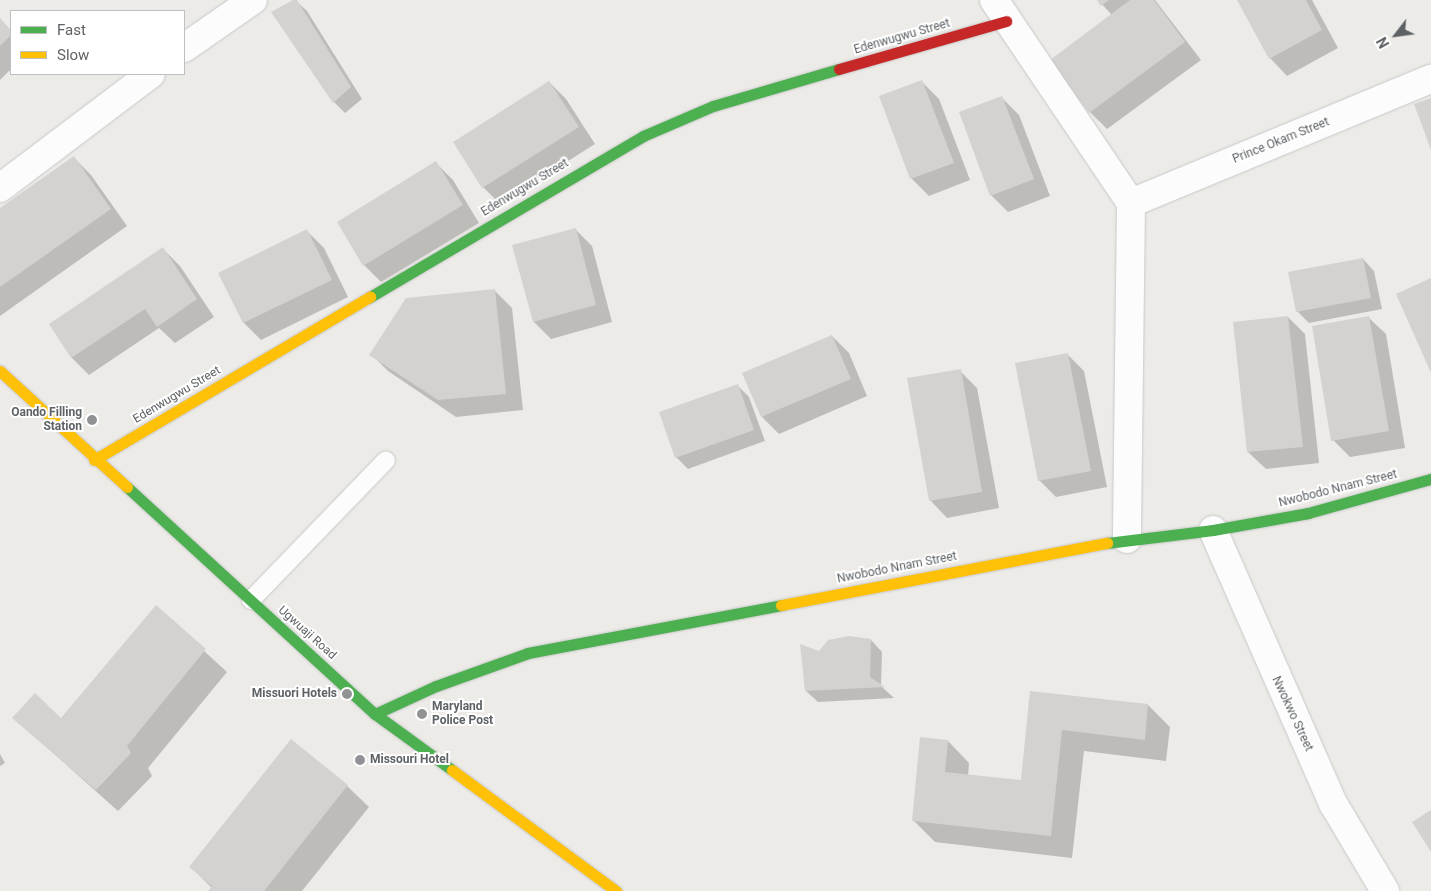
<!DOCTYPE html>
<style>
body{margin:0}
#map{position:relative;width:1431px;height:891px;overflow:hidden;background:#edebe8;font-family:Roboto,sans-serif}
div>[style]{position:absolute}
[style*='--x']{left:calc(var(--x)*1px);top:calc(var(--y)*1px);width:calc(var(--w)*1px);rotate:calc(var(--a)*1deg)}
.shadow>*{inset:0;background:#0003}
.building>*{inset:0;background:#d4d2d1}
.roads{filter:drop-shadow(0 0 1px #c7c8c8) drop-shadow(0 0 1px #c7c8c8)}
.lane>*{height:18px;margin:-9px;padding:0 9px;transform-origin:9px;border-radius:9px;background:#fcfcfc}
.street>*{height:28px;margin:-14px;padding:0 14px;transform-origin:14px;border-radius:14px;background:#fcfcfc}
.fast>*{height:11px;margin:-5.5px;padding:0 5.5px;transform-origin:5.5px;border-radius:5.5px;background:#4caf50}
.slow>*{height:11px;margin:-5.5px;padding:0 5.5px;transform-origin:5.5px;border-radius:5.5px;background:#ffc107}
.jam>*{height:11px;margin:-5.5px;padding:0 5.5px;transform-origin:5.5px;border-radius:5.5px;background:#c62828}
.dots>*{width:14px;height:14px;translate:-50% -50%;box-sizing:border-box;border:2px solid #fff;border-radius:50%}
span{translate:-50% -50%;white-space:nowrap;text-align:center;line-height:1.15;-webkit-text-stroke:4px #fff;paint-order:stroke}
.street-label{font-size:12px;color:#5e6265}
.poi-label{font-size:12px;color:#5e6265;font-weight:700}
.right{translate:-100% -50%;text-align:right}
.left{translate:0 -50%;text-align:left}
.legend{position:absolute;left:10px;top:10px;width:175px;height:65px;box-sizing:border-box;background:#fff;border:1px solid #bfc0c1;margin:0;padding:6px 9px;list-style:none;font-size:15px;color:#5e6265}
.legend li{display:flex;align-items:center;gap:10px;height:25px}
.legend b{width:25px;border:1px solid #bfc0c1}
.north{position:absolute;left:1371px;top:10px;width:50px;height:50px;-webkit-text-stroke:4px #fff;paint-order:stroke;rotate:240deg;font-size:14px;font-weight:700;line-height:20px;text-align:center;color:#5e6265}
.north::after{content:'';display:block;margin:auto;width:18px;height:22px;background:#5e6265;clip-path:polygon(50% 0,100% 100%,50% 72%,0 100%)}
</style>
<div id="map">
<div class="shadow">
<i style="clip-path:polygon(295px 0,307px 11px,362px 99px,345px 113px,334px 102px)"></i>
<i style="clip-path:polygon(1098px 0,1155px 0,1201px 60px,1107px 129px,1090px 112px,1052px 60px,1112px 15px)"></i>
<i style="clip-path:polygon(1238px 0,1312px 0,1338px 48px,1287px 76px,1270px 58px)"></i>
<i style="clip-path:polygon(0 20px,11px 31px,11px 69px,0 80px)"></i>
<i style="clip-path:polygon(549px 82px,566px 99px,595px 144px,500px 204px,483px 187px)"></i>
<i style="clip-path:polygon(922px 82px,939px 99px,970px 180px,929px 196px,912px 179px,880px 97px)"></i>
<i style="clip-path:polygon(1002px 98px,1019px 115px,1050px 196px,1008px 212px,991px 195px)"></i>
<i style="clip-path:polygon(74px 158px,91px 175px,127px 226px,0 316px,0 210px)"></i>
<i style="clip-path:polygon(436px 163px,453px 180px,479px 223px,381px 282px,364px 265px)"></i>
<i style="clip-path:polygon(575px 229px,592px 246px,612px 322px,551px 339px,534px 322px,514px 246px)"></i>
<i style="clip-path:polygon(307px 231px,324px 248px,348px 297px,261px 340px,244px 323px,220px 274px)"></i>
<i style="clip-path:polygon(163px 249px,180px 266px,214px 317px,175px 343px,159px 328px,89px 375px,72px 358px,50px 324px)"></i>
<i style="clip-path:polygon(1363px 259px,1374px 271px,1382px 309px,1309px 323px,1297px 311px)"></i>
<i style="clip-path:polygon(495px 291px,512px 308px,523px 410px,456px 417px,388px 371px,371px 354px)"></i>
<i style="clip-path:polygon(1288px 317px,1305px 334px,1319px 463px,1266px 469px,1248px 452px)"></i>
<i style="clip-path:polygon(1368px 317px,1386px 334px,1405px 448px,1350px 457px,1333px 440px)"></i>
<i style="clip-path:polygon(832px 336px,849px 353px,867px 396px,779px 434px,762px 417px)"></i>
<i style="clip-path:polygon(1067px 354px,1084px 371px,1107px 487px,1056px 497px,1039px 480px)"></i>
<i style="clip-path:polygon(960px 371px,977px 388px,999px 508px,947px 518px,930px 500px)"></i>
<i style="clip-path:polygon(738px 386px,749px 397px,765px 441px,688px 469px,676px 457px)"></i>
<i style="clip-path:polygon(156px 607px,227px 672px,148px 768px,152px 776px,118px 811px,14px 718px,61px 720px)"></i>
<i style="clip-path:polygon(871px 640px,882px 652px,881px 686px,894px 698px,818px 702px,806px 691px,819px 653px)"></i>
<i style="clip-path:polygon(1031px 692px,1148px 705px,1170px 727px,1166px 761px,1084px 751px,1072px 858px,935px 842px,913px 820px,948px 741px,969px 763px,968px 776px,1022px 782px)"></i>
<i style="clip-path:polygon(0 754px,5px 763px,0 766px)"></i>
<i style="clip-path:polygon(347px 786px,369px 807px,302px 891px,209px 891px,212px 888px,191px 867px)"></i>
</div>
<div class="building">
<i style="clip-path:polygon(293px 0,297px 0,351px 87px,333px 103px,271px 12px)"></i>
<i style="clip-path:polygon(1097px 0,1109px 0,1101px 6px)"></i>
<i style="clip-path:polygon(1130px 0,1154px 0,1185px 42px,1089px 113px,1050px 60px)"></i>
<i style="clip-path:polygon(1237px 0,1306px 0,1322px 30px,1269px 59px)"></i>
<i style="clip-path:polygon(0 18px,11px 30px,11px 35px,0 46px)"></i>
<i style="clip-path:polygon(922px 80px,954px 163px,910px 179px,879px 96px)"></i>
<i style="clip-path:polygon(549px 81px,579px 127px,482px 188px,453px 142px)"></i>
<i style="clip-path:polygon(1002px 96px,1034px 179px,990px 196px,959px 112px)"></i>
<i style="clip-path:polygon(1431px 98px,1431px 150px,1414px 104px)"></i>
<i style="clip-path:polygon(74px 156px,111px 209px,0 287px,0 208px)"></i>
<i style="clip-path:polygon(436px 161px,463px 205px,363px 266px,337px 222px)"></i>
<i style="clip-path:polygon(576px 228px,596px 305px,533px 322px,512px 245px)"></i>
<i style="clip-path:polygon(307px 229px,332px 280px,243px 323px,218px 273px)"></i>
<i style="clip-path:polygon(163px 247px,197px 299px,157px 327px,145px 309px,71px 358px,49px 324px)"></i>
<i style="clip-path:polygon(1363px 258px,1371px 298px,1296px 312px,1288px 272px)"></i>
<i style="clip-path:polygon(1431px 278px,1431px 373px,1396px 294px)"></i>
<i style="clip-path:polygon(495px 289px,506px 394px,438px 400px,369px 355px,406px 298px)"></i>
<i style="clip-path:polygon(1288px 316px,1303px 447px,1247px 452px,1233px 322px)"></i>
<i style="clip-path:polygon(1369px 316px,1389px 431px,1331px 441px,1312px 326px)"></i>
<i style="clip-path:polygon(832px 335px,851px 379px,761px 417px,742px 373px)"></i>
<i style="clip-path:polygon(1068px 353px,1091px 471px,1038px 481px,1015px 363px)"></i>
<i style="clip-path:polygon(961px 369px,982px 492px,929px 501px,907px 378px)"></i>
<i style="clip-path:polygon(738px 384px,754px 430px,675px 458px,659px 412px)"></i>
<i style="clip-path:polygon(156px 605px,206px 649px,127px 746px,131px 753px,96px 790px,12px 718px,35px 693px,61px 718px)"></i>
<i style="clip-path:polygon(849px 636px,871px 639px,870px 677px,885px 687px,805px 691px,800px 644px,819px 651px,828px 640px)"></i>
<i style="clip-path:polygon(1030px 691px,1148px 704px,1145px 740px,1062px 730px,1051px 836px,912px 821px,920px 737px,948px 740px,945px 772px,1021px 780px)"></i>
<i style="clip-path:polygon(291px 739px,348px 785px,264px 891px,208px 891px,212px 886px,189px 867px)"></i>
<i style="clip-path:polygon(1431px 810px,1431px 852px,1412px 822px)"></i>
</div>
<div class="roads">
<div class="lane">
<i style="--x:251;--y:600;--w:194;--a:-46"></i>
</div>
<div class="street">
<i style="--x:994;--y:0;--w:245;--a:56"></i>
<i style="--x:1131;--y:203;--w:336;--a:90.7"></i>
<i style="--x:184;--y:48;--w:84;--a:-34.8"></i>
<i style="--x:0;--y:188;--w:189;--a:-37.1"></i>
<i style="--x:1131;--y:203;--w:325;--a:-22.5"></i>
<i style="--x:1213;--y:530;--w:300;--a:66.3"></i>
<i style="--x:1334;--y:805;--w:100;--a:59.3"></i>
</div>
<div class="fast">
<i style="--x:370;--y:297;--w:317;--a:-30.5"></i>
<i style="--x:643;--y:136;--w:76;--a:-23.2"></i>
<i style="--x:713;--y:106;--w:131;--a:-16.4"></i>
<i style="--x:127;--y:487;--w:336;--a:42.5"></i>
<i style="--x:375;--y:714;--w:95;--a:36"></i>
<i style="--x:1107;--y:543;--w:107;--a:-7"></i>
<i style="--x:1213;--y:530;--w:97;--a:-10.1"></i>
<i style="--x:1308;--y:513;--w:128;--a:-15.5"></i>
<i style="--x:375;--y:714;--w:67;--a:-24.7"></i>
<i style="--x:436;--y:686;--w:98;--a:-19.7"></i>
<i style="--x:528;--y:653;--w:258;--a:-10.7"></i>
</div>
<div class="slow">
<i style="--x:0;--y:371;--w:172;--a:42.4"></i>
<i style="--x:94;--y:460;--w:321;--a:-30.6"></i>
<i style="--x:781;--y:605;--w:332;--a:-10.8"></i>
<i style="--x:452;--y:770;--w:204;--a:36.4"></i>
</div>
<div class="jam">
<i style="--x:839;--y:69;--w:174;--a:-16"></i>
</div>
</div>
<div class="dots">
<i style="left:92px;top:420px;background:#909293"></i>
<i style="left:347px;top:694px;background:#909293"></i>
<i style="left:422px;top:714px;background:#909293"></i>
<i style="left:360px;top:760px;background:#909293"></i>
</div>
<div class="street-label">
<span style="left:902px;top:37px;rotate:-16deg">Edenwugwu Street</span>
<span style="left:1281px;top:141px;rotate:-22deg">Prince Okam Street</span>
<span style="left:525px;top:188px;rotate:-31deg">Edenwugwu Street</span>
<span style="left:177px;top:395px;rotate:-31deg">Edenwugwu Street</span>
<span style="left:1338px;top:489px;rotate:-14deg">Nwobodo Nnam Street</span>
<span style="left:897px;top:568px;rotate:-11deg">Nwobodo Nnam Street</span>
<span style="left:307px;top:633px;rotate:42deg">Ugwuaji Road</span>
<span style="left:1292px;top:714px;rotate:65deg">Nwokwo Street</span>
</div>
<div class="poi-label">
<span class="right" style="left:82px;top:420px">Oando Filling<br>Station</span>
<span class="right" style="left:337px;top:694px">Missuori Hotels</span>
<span class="left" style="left:432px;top:714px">Maryland<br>Police Post</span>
<span class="left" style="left:370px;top:760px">Missouri Hotel</span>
</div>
<ul class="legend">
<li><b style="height:6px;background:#4caf50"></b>Fast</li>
<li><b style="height:6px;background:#ffc107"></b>Slow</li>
</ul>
<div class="north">N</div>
</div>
